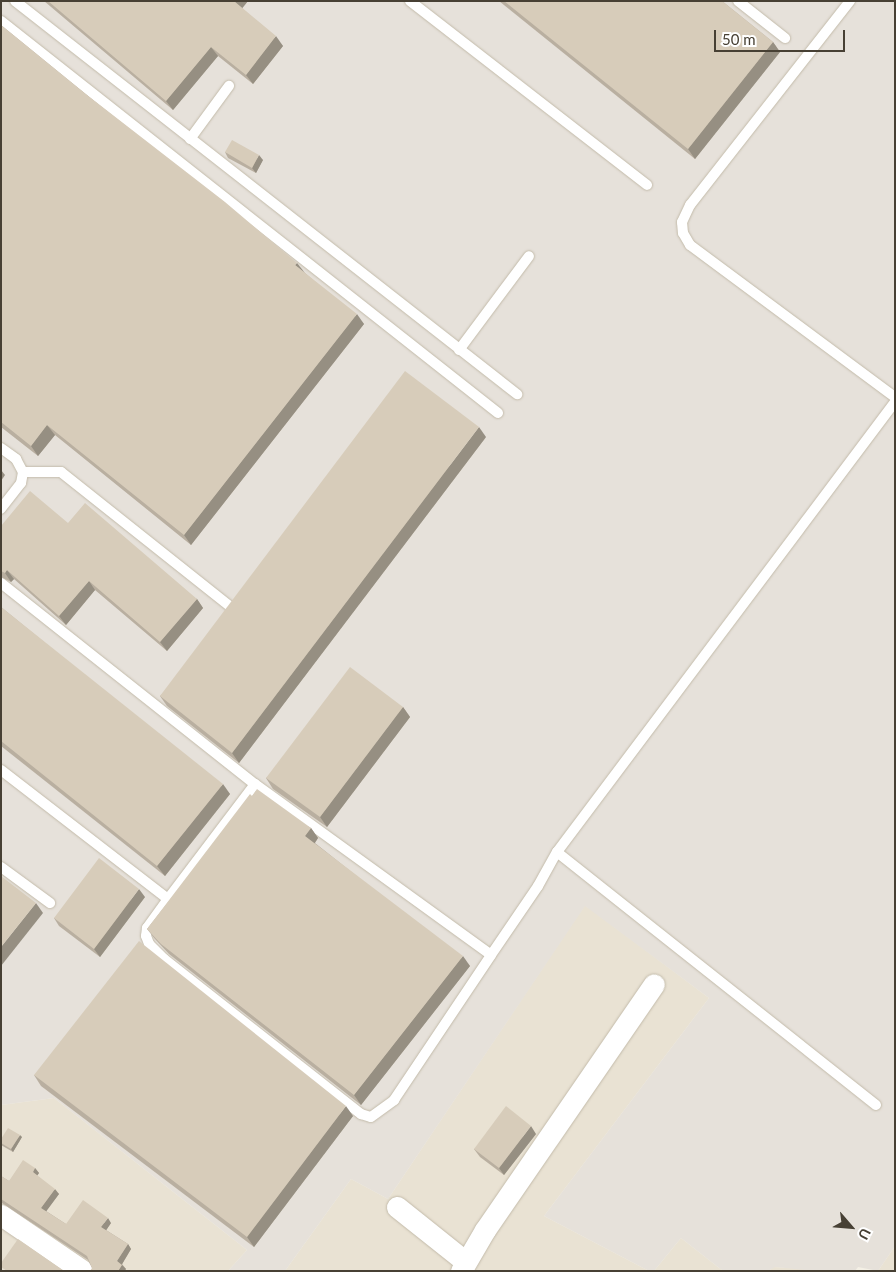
<!DOCTYPE html>
<style>
body{margin:0}
#map{position:relative;width:896px;height:1272px;overflow:hidden;background:#f4f0e5;font-family:Lato,sans-serif}
div>[style]{position:absolute}
[style*='--x']{left:calc(var(--x)*1px);top:calc(var(--y)*1px);width:calc(var(--w)*1px);rotate:calc(var(--a)*1deg)}
.residential>*{inset:0;background:#e9e2d3}
.industrial>*{inset:0;background:#e6e1da}
.roads{filter:drop-shadow(0 0 1px #c3bbaa) drop-shadow(0 0 1px #c3bbaa)}
.service>*{height:10px;margin:-5px;padding:0 5px;transform-origin:5px;border-radius:5px;background:#fff}
.minor>*{height:21px;margin:-10.5px;padding:0 10.5px;transform-origin:10.5px;border-radius:10.5px;background:#fff}
.wall>*{inset:0;background:#b9afa0}
.shaded-wall>*{inset:0;background:#968f82}
.building>*{inset:0;background:#d7ccba}
span{translate:-50% -50%;white-space:nowrap;text-align:center;line-height:1.15;-webkit-text-stroke:4px #fff;paint-order:stroke}
.frame{position:absolute;inset:0;border:2px solid #474034;pointer-events:none}
.north{position:absolute;left:826px;top:1202px;width:50px;height:50px;-webkit-text-stroke:4px #fff;paint-order:stroke;rotate:117deg;font-size:14px;font-weight:700;line-height:20px;text-align:center;color:#474034}
.north::after{content:'';display:block;margin:auto;width:18px;height:22px;background:#474034;clip-path:polygon(50% 0,100% 100%,50% 72%,0 100%)}
.scale{position:absolute;left:714px;top:30px;width:131px;height:22px;box-sizing:border-box;border:2px solid #474034;border-top:0;padding-left:6px;font-size:15px;line-height:18px;white-space:nowrap;color:#474034;-webkit-text-stroke:4px #fff;paint-order:stroke}
</style>
<div id="map">
<div class="residential">
<i style="clip-path:polygon(585px 905px,709px 998px,544px 1216px,649px 1271px,285px 1271px,351px 1179px,388px 1199px)"></i>
<i style="clip-path:polygon(54px 1098px,247px 1250px,228px 1271px,1px 1271px,1px 1105px)"></i>
<i style="clip-path:polygon(681px 1238px,723px 1271px,654px 1271px)"></i>
<i style="clip-path:polygon(895px 1246px,895px 1271px,878px 1271px)"></i>
<i style="clip-path:polygon(774px 1267px,812px 1269px,816px 1271px,768px 1271px)"></i>
</div>
<div class="industrial">
<i style="clip-path:polygon(1px 1px,895px 1px,895px 1246px,878px 1271px,858px 1267px,855px 1271px,816px 1271px,775px 1267px,768px 1271px,723px 1271px,681px 1238px,654px 1271px,649px 1271px,544px 1216px,709px 998px,585px 906px,388px 1199px,351px 1179px,285px 1271px,228px 1271px,247px 1250px,54px 1098px,1px 1105px)"></i>
</div>
<div class="roads">
<div class="service">
<i style="--x:15;--y:1;--w:638;--a:38.06"></i>
<i style="--x:410;--y:1;--w:300;--a:37.8"></i>
<i style="--x:738;--y:1;--w:60;--a:38.2"></i>
<i style="--x:850;--y:1;--w:259;--a:128.1"></i>
<i style="--x:690;--y:205;--w:19;--a:115"></i>
<i style="--x:682;--y:222;--w:11;--a:85"></i>
<i style="--x:683;--y:233;--w:14;--a:60"></i>
<i style="--x:690;--y:245;--w:255;--a:36.6"></i>
<i style="--x:1;--y:21;--w:633;--a:38.26"></i>
<i style="--x:190;--y:139;--w:66;--a:-53.7"></i>
<i style="--x:459;--y:350;--w:117;--a:-53.3"></i>
<i style="--x:1;--y:448;--w:19;--a:36"></i>
<i style="--x:16;--y:459;--w:15;--a:62"></i>
<i style="--x:23;--y:472;--w:11;--a:100"></i>
<i style="--x:21;--y:483;--w:33;--a:128"></i>
<i style="--x:23;--y:472;--w:38;--a:0"></i>
<i style="--x:61;--y:472;--w:218;--a:38.5"></i>
<i style="--x:1;--y:583;--w:324;--a:38.4"></i>
<i style="--x:255;--y:784;--w:291;--a:35.9"></i>
<i style="--x:491;--y:955;--w:83;--a:-55.7"></i>
<i style="--x:538;--y:886;--w:39;--a:-61"></i>
<i style="--x:1;--y:770;--w:211;--a:37.7"></i>
<i style="--x:255;--y:784;--w:144;--a:127.1"></i>
<i style="--x:168;--y:899;--w:36;--a:126"></i>
<i style="--x:147;--y:928;--w:8;--a:97"></i>
<i style="--x:146;--y:936;--w:9;--a:69"></i>
<i style="--x:149;--y:944;--w:21;--a:45"></i>
<i style="--x:164;--y:959;--w:251;--a:38.2"></i>
<i style="--x:361;--y:1114;--w:10;--a:17"></i>
<i style="--x:371;--y:1117;--w:29;--a:-36"></i>
<i style="--x:394;--y:1100;--w:174;--a:-56.2"></i>
<i style="--x:1;--y:867;--w:61;--a:36.3"></i>
<i style="--x:876;--y:1105;--w:407;--a:-141.6"></i>
<i style="--x:557;--y:852;--w:563;--a:-53.09"></i>
</div>
<div class="minor">
<i style="--x:397;--y:1207;--w:88;--a:38.6"></i>
<i style="--x:1;--y:1215;--w:99;--a:34.3"></i>
<i style="--x:461;--y:1271;--w:48;--a:-59.7"></i>
<i style="--x:485;--y:1230;--w:298;--a:-55.5"></i>
</div>
</div>
<div class="wall">
<i style="clip-path:polygon(44px 1px,248px 1px,242px 8px,283px 46px,253px 84px,218px 56px,173px 110px)"></i>
<i style="clip-path:polygon(499px 1px,722px 1px,773px 42px,780px 52px,695px 159px)"></i>
<i style="clip-path:polygon(1px 25px,305px 273px,364px 324px,191px 545px,55px 435px,38px 456px,1px 427px)"></i>
<i style="clip-path:polygon(225px 152px,263px 160px,256px 173px,228px 158px)"></i>
<i style="clip-path:polygon(486px 437px,239px 763px,167px 706px,160px 696px)"></i>
<i style="clip-path:polygon(68px 523px,197px 599px,203px 608px,167px 651px,95px 590px,66px 625px,14px 579px,11px 582px,1px 577px,1px 526px)"></i>
<i style="clip-path:polygon(1px 607px,230px 794px,165px 876px,1px 746px)"></i>
<i style="clip-path:polygon(403px 707px,410px 717px,327px 827px,273px 789px,266px 778px)"></i>
<i style="clip-path:polygon(252px 796px,311px 828px,318px 838px,315px 843px,470px 966px,361px 1105px,169px 954px,155px 939px,147px 929px)"></i>
<i style="clip-path:polygon(145px 897px,100px 957px,59px 926px,54px 918px)"></i>
<i style="clip-path:polygon(34px 1075px,353px 1116px,254px 1247px,41px 1086px)"></i>
<i style="clip-path:polygon(536px 1134px,504px 1175px,480px 1157px,474px 1149px)"></i>
<i style="clip-path:polygon(22px 1137px,13px 1152px,1px 1145px,1px 1139px)"></i>
<i style="clip-path:polygon(35px 1168px,39px 1173px,37px 1176px,59px 1194px,46px 1211px,66px 1224px,111px 1223px,106px 1230px,128px 1244px,131px 1249px,122px 1264px,126px 1269px,92px 1268px,88px 1260px,2px 1203px,1px 1203px,1px 1176px,9px 1181px)"></i>
</div>
<div class="shaded-wall">
<i style="clip-path:polygon(234px 1px,248px 1px,240px 11px)"></i>
<i style="clip-path:polygon(276px 36px,283px 46px,253px 84px,246px 75px)"></i>
<i style="clip-path:polygon(773px 42px,780px 52px,695px 159px,688px 149px)"></i>
<i style="clip-path:polygon(211px 47px,218px 56px,173px 110px,166px 101px)"></i>
<i style="clip-path:polygon(259px 155px,263px 160px,256px 173px,252px 168px)"></i>
<i style="clip-path:polygon(297px 263px,305px 273px,295px 265px)"></i>
<i style="clip-path:polygon(357px 314px,364px 324px,191px 545px,184px 535px)"></i>
<i style="clip-path:polygon(47px 425px,55px 435px,38px 456px,31px 446px)"></i>
<i style="clip-path:polygon(479px 427px,486px 437px,239px 763px,232px 753px)"></i>
<i style="clip-path:polygon(1px 470px,5px 475px,1px 481px)"></i>
<i style="clip-path:polygon(7px 570px,14px 579px,11px 582px,5px 573px)"></i>
<i style="clip-path:polygon(89px 581px,95px 590px,66px 625px,59px 616px)"></i>
<i style="clip-path:polygon(197px 599px,203px 608px,167px 651px,160px 642px)"></i>
<i style="clip-path:polygon(403px 707px,410px 717px,327px 827px,320px 817px)"></i>
<i style="clip-path:polygon(223px 784px,230px 794px,165px 876px,157px 866px)"></i>
<i style="clip-path:polygon(311px 828px,318px 838px,312px 847px,305px 836px)"></i>
<i style="clip-path:polygon(139px 889px,145px 897px,100px 957px,94px 949px)"></i>
<i style="clip-path:polygon(36px 903px,43px 913px,1px 966px,1px 947px)"></i>
<i style="clip-path:polygon(463px 956px,470px 966px,361px 1105px,354px 1095px)"></i>
<i style="clip-path:polygon(346px 1106px,353px 1116px,254px 1247px,247px 1237px)"></i>
<i style="clip-path:polygon(531px 1126px,536px 1134px,504px 1175px,499px 1168px)"></i>
<i style="clip-path:polygon(20px 1135px,22px 1137px,13px 1152px,11px 1149px)"></i>
<i style="clip-path:polygon(35px 1168px,39px 1173px,36px 1177px,33px 1172px)"></i>
<i style="clip-path:polygon(55px 1189px,59px 1194px,45px 1213px,41px 1208px)"></i>
<i style="clip-path:polygon(108px 1218px,111px 1223px,105px 1232px,101px 1227px)"></i>
<i style="clip-path:polygon(128px 1244px,131px 1249px,121px 1266px,117px 1261px)"></i>
<i style="clip-path:polygon(122px 1265px,126px 1269px,125px 1271px,118px 1271px)"></i>
</div>
<div class="building">
<i style="clip-path:polygon(48px 1px,234px 1px,276px 36px,246px 75px,211px 47px,166px 101px)"></i>
<i style="clip-path:polygon(504px 1px,722px 1px,773px 42px,688px 149px)"></i>
<i style="clip-path:polygon(1px 25px,87px 95px,225px 202px,297px 263px,295px 265px,357px 314px,184px 535px,47px 425px,31px 446px,1px 422px)"></i>
<i style="clip-path:polygon(232px 140px,259px 155px,252px 168px,225px 152px)"></i>
<i style="clip-path:polygon(405px 371px,479px 427px,232px 753px,160px 696px)"></i>
<i style="clip-path:polygon(30px 491px,68px 523px,85px 503px,197px 599px,160px 642px,89px 581px,59px 616px,7px 570px,5px 573px,1px 571px,1px 526px)"></i>
<i style="clip-path:polygon(1px 607px,223px 784px,157px 866px,1px 741px)"></i>
<i style="clip-path:polygon(350px 667px,403px 707px,320px 817px,266px 778px)"></i>
<i style="clip-path:polygon(257px 789px,311px 828px,305px 836px,463px 956px,354px 1095px,161px 944px,147px 929px,250px 794px,252px 796px)"></i>
<i style="clip-path:polygon(99px 858px,139px 889px,94px 949px,54px 918px)"></i>
<i style="clip-path:polygon(1px 876px,36px 903px,1px 947px)"></i>
<i style="clip-path:polygon(139px 941px,346px 1106px,247px 1237px,34px 1075px)"></i>
<i style="clip-path:polygon(506px 1106px,531px 1126px,499px 1168px,474px 1149px)"></i>
<i style="clip-path:polygon(8px 1128px,20px 1135px,11px 1149px,1px 1143px,1px 1139px)"></i>
<i style="clip-path:polygon(23px 1160px,35px 1168px,33px 1172px,55px 1189px,41px 1208px,66px 1224px,83px 1200px,108px 1218px,101px 1227px,128px 1244px,117px 1261px,122px 1265px,118px 1271px,90px 1271px,92px 1268px,87px 1256px,1px 1199px,1px 1176px,9px 1181px)"></i>
<i style="clip-path:polygon(18px 1239px,64px 1271px,7px 1271px,1px 1267px,1px 1263px)"></i>
</div>
<div class="frame"></div>
<div class="north">U</div>
<div class="scale">50 m</div>
</div>
